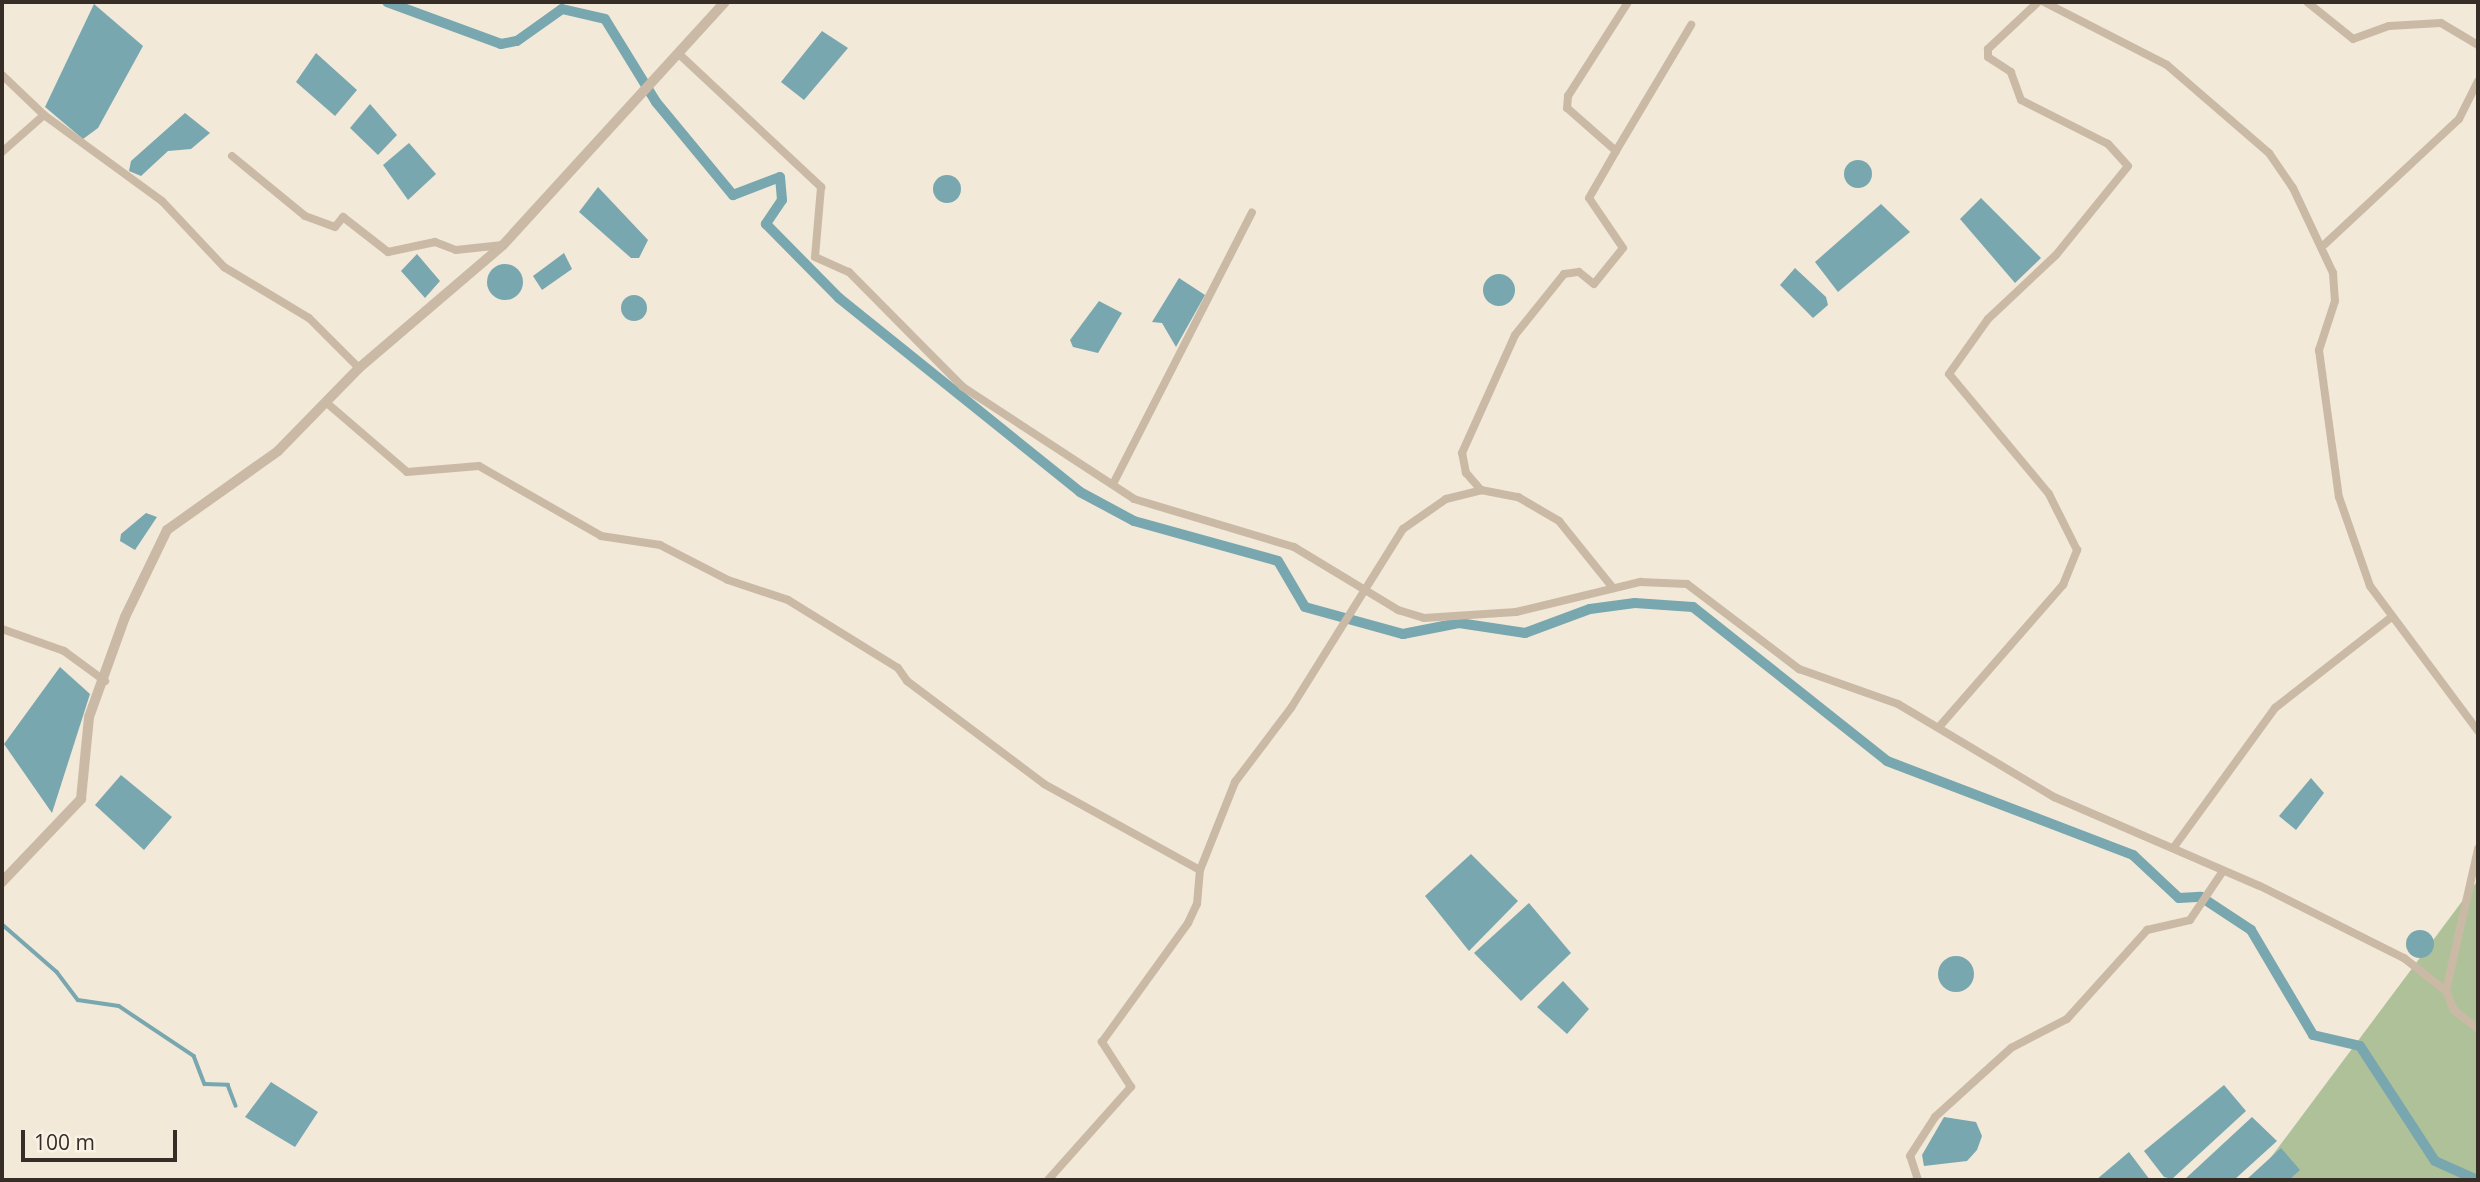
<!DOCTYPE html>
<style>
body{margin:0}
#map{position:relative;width:2480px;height:1182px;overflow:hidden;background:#f2e9d9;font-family:"Open Sans",sans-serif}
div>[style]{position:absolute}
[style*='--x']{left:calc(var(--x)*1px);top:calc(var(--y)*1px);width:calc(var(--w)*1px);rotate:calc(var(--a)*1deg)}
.green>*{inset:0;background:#afc199}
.water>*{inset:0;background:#78a7af}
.round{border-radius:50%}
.stream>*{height:3.5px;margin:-1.75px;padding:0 1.75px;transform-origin:1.75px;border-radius:1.75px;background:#78a7af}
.canal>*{height:10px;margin:-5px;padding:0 5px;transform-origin:5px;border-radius:5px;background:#78a7af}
.minor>*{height:8px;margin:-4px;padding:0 4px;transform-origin:4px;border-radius:4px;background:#cabaa5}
.tertiary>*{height:10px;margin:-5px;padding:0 5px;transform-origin:5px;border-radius:5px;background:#cabaa5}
span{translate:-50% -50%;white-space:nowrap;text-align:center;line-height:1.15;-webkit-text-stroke:5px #f9f2e5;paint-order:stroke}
.frame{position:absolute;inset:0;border:4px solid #352d26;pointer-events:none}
.scale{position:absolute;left:21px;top:1130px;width:156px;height:32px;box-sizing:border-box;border:4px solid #352d26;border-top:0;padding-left:9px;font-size:21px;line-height:24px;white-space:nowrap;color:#352d26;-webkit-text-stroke:5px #f9f2e5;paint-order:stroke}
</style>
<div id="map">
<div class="green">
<i style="clip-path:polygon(2478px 880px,2478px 1180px,2254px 1180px)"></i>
</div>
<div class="water">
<i style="clip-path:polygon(94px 4px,143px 46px,98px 128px,83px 139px,45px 107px)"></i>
<i style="clip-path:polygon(822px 31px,848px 48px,804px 100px,781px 82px)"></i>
<i style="clip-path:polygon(316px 53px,357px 90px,335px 116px,296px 82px)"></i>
<i style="clip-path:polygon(370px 104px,397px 135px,378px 155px,350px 128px)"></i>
<i style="clip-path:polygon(185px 113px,210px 133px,191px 149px,168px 151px,141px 176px,129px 171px,131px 161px)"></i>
<i style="clip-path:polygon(409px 143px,436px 174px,408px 200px,383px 165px)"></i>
<i class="round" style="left:1844px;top:160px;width:28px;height:28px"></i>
<i class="round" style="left:933px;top:175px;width:28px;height:28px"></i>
<i style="clip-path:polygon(598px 187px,648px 240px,639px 258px,631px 258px,579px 212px)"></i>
<i style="clip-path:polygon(1981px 198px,2041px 258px,2015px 283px,1960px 219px)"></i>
<i style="clip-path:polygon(1881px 204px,1910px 232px,1838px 292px,1815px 262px)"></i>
<i style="clip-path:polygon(564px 253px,572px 269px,542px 290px,533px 276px)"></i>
<i style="clip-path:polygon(417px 254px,440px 281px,425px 298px,401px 271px)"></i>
<i class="round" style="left:487px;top:264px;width:36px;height:36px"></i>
<i style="clip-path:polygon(1795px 268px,1826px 297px,1828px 305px,1813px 318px,1780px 285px)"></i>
<i class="round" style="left:1483px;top:274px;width:32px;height:32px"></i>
<i style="clip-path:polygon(1179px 278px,1205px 295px,1176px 347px,1162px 323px,1152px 322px)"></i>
<i class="round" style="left:621px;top:295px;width:26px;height:26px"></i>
<i style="clip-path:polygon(1099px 301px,1122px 313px,1098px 353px,1073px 347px,1070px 340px)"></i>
<i style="clip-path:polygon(146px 513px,157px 517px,135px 550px,120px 541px,121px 534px)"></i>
<i style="clip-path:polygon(60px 667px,90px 694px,52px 813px,4px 744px)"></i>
<i style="clip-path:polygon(121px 775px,172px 817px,144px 850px,95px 805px)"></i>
<i style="clip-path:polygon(2311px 778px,2324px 793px,2296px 830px,2279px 816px)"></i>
<i style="clip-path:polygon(1471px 854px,1518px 901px,1469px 951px,1425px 896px)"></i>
<i style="clip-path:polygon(1529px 903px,1571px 953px,1521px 1001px,1474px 953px)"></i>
<i class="round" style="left:2406px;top:930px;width:28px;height:28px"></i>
<i class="round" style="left:1938px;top:956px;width:36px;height:36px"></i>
<i style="clip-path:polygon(1563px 981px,1589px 1009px,1567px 1034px,1537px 1007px)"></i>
<i style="clip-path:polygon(271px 1082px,318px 1112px,295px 1147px,245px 1117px)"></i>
<i style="clip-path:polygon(2224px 1085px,2246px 1111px,2172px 1179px,2164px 1177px,2144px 1151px)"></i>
<i style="clip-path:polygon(1944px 1117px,1976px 1122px,1982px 1136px,1977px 1150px,1967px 1161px,1924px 1166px,1922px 1155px)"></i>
<i style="clip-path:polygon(2252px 1117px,2277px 1141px,2234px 1180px,2184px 1180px)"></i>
<i style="clip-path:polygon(2281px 1148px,2300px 1170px,2289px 1180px,2246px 1180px)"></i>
<i style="clip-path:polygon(2129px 1152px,2150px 1180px,2096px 1180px)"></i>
</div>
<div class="stream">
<i style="--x:2;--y:924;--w:73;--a:41.1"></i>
<i style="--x:57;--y:972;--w:35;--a:53"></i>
<i style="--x:78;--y:1000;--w:41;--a:8.3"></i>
<i style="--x:119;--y:1006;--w:90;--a:33.7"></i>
<i style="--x:194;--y:1056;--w:30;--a:69"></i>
<i style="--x:205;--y:1084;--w:23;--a:2"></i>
<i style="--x:228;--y:1085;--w:22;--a:69"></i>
</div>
<div class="canal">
<i style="--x:387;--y:2;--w:121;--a:20.2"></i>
<i style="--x:501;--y:44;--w:16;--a:-11"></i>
<i style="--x:517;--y:41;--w:55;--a:-35.4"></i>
<i style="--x:562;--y:9;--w:44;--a:13.1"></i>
<i style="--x:605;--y:19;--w:97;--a:58.4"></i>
<i style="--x:656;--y:102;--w:121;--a:50.4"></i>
<i style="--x:733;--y:195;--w:50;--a:-21"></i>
<i style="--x:780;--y:177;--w:23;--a:85"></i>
<i style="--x:782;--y:200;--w:29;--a:124"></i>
<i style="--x:766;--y:224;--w:104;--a:45.4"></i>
<i style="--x:839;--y:298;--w:309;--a:38.8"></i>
<i style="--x:1080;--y:492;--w:61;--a:28.2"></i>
<i style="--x:1134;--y:521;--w:149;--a:15.5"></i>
<i style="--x:1278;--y:561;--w:53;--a:59.6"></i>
<i style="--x:1305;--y:607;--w:102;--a:15.4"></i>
<i style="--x:1403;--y:634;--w:57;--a:-11.1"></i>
<i style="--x:1459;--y:623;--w:67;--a:8.6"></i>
<i style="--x:1525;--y:633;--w:69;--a:-20.3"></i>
<i style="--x:1590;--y:609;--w:45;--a:-7.6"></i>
<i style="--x:1635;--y:603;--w:58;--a:3.9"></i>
<i style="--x:1693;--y:607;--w:248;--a:38.4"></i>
<i style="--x:1887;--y:761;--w:263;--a:20.9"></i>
<i style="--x:2133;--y:855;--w:63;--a:43.1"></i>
<i style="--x:2179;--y:898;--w:22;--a:-3"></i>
<i style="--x:2201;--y:897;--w:60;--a:33.4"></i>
<i style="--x:2251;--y:930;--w:122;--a:59.4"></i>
<i style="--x:2313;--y:1035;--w:48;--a:13.2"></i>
<i style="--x:2360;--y:1046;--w:137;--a:56.9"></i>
<i style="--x:2435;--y:1161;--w:46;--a:24.3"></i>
</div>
<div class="minor">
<i style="--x:2044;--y:2;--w:138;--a:27.1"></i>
<i style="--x:2167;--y:65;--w:135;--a:40.8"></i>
<i style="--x:2269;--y:153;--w:42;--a:55.6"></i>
<i style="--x:2293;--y:188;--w:94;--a:64.8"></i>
<i style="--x:2333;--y:273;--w:28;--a:86"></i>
<i style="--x:2335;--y:301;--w:52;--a:108.1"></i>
<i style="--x:2319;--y:350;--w:148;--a:82.3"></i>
<i style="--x:2339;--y:497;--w:94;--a:70.8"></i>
<i style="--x:2370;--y:586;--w:181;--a:53.3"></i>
<i style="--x:2307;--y:2;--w:59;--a:38.8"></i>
<i style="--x:2353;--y:39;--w:38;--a:-20"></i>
<i style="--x:2389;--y:26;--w:52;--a:-3.3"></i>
<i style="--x:2441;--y:23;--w:43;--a:30.7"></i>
<i style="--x:679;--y:54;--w:195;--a:43.1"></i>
<i style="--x:821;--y:187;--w:70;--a:94.9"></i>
<i style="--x:815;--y:257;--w:37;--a:24"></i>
<i style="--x:849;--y:272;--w:162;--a:45.3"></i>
<i style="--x:963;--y:387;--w:204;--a:33.2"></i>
<i style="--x:1134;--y:499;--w:167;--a:16.7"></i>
<i style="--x:1294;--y:547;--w:122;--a:31.2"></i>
<i style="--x:1398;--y:610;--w:27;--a:17"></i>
<i style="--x:1424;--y:618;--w:92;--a:-3.7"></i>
<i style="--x:1516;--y:612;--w:128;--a:-13.6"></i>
<i style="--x:1640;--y:582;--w:47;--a:2.4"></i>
<i style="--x:1687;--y:584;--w:141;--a:37.2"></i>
<i style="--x:1799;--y:669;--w:105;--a:19.5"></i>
<i style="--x:1898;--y:704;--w:182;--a:30.8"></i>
<i style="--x:2054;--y:797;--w:224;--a:23.4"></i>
<i style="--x:2260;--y:886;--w:161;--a:26.6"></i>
<i style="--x:2404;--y:958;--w:53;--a:38.2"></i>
<i style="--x:2446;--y:991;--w:21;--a:67"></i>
<i style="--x:2454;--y:1010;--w:31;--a:38"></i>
<i style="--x:2;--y:75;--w:58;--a:43.6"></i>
<i style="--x:1616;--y:151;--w:147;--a:-59.2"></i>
<i style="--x:2;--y:152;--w:56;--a:-41.4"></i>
<i style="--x:44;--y:115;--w:146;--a:36.1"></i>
<i style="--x:162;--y:201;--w:91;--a:46.8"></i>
<i style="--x:224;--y:267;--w:99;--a:31"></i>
<i style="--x:309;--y:318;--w:71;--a:45"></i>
<i style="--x:232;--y:156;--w:94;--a:39.4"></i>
<i style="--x:305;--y:216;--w:32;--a:20"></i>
<i style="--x:335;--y:227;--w:13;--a:-51"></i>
<i style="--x:343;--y:217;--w:57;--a:37.9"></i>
<i style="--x:388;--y:252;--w:48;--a:-12"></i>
<i style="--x:435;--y:242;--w:22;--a:21"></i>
<i style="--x:456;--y:250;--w:47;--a:-6.1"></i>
<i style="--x:2325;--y:244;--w:183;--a:-43"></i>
<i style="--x:2459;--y:119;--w:42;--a:-63.4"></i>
<i style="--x:328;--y:404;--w:104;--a:40.7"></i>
<i style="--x:407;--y:472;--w:72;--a:-4.8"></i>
<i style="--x:479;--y:466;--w:141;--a:29.8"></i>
<i style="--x:601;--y:536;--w:60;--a:8.7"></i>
<i style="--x:660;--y:545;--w:76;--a:27.2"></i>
<i style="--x:728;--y:580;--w:63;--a:18.4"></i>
<i style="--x:788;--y:600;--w:129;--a:31.7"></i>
<i style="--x:898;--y:668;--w:16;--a:55"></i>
<i style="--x:907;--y:681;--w:171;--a:36.9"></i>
<i style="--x:1044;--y:784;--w:178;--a:28.9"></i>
<i style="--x:1113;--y:484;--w:305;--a:-62.9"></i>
<i style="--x:1481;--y:490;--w:23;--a:-131"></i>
<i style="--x:1466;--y:473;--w:20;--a:-101"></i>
<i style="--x:1462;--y:453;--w:129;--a:-65.8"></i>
<i style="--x:1515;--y:335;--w:78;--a:-51.2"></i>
<i style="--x:1564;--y:274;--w:15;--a:-8"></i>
<i style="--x:1579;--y:272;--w:19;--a:39"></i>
<i style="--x:1594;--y:284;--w:46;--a:-51.1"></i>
<i style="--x:1623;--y:248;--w:60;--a:-124.2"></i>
<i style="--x:1589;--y:198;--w:54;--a:-60.1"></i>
<i style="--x:1616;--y:151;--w:65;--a:-138.7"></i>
<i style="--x:1567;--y:108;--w:12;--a:-85"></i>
<i style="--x:1568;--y:96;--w:112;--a:-57.4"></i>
<i style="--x:2;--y:629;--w:66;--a:19.5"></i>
<i style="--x:64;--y:651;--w:51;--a:36.2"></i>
<i style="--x:1939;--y:727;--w:189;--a:-48.9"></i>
<i style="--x:2063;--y:585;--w:38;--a:-68"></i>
<i style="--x:2077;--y:550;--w:63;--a:-116.6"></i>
<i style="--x:2049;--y:494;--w:156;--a:-129.8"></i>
<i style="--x:1949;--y:374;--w:67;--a:-54.7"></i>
<i style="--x:1988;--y:319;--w:93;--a:-43.3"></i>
<i style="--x:2056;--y:255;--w:114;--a:-51"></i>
<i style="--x:2128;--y:166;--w:30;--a:-132"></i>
<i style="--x:2108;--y:144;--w:97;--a:-153.2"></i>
<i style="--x:2021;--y:100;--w:30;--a:-110"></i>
<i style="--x:2011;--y:72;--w:27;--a:-147"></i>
<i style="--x:1988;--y:57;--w:8;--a:-90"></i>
<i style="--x:1988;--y:49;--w:69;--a:-43.2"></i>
<i style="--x:2174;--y:847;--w:172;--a:-54"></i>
<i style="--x:2275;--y:708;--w:146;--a:-38"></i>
<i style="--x:2446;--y:991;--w:146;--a:-77.3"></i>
<i style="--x:1048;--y:1180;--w:125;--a:-48.3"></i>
<i style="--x:1131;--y:1087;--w:54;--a:-122.8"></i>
<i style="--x:1102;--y:1042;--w:147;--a:-54.1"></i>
<i style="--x:1188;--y:923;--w:21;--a:-65"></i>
<i style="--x:1197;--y:904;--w:34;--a:-85"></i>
<i style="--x:1200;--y:870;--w:95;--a:-68.3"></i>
<i style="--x:1235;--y:782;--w:93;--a:-52.9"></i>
<i style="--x:1291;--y:708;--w:211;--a:-58"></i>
<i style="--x:1403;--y:529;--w:52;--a:-34.9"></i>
<i style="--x:1446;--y:499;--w:36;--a:-14"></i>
<i style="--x:1481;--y:490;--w:38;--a:11"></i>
<i style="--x:1518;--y:497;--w:48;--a:30.3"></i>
<i style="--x:1559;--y:521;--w:86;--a:51.1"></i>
<i style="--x:1918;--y:1180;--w:25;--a:-108"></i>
<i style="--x:1910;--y:1156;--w:46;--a:-57.3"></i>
<i style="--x:1935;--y:1117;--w:103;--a:-42.2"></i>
<i style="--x:2011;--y:1048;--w:63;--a:-27.4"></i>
<i style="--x:2067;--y:1019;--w:120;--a:-48"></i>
<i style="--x:2147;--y:930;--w:44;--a:-13.1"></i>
<i style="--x:2190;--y:920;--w:59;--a:-56"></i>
</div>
<div class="tertiary">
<i style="--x:2;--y:882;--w:115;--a:-46.4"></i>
<i style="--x:81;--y:799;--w:82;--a:-84.4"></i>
<i style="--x:89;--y:717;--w:106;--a:-70.2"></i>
<i style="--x:125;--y:617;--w:97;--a:-64.2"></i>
<i style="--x:167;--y:530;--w:136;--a:-35.4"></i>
<i style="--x:278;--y:451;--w:116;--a:-45.7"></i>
<i style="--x:359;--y:368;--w:189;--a:-40.5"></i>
<i style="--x:503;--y:245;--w:329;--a:-47.6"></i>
</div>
<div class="frame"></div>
<div class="scale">100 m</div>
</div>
